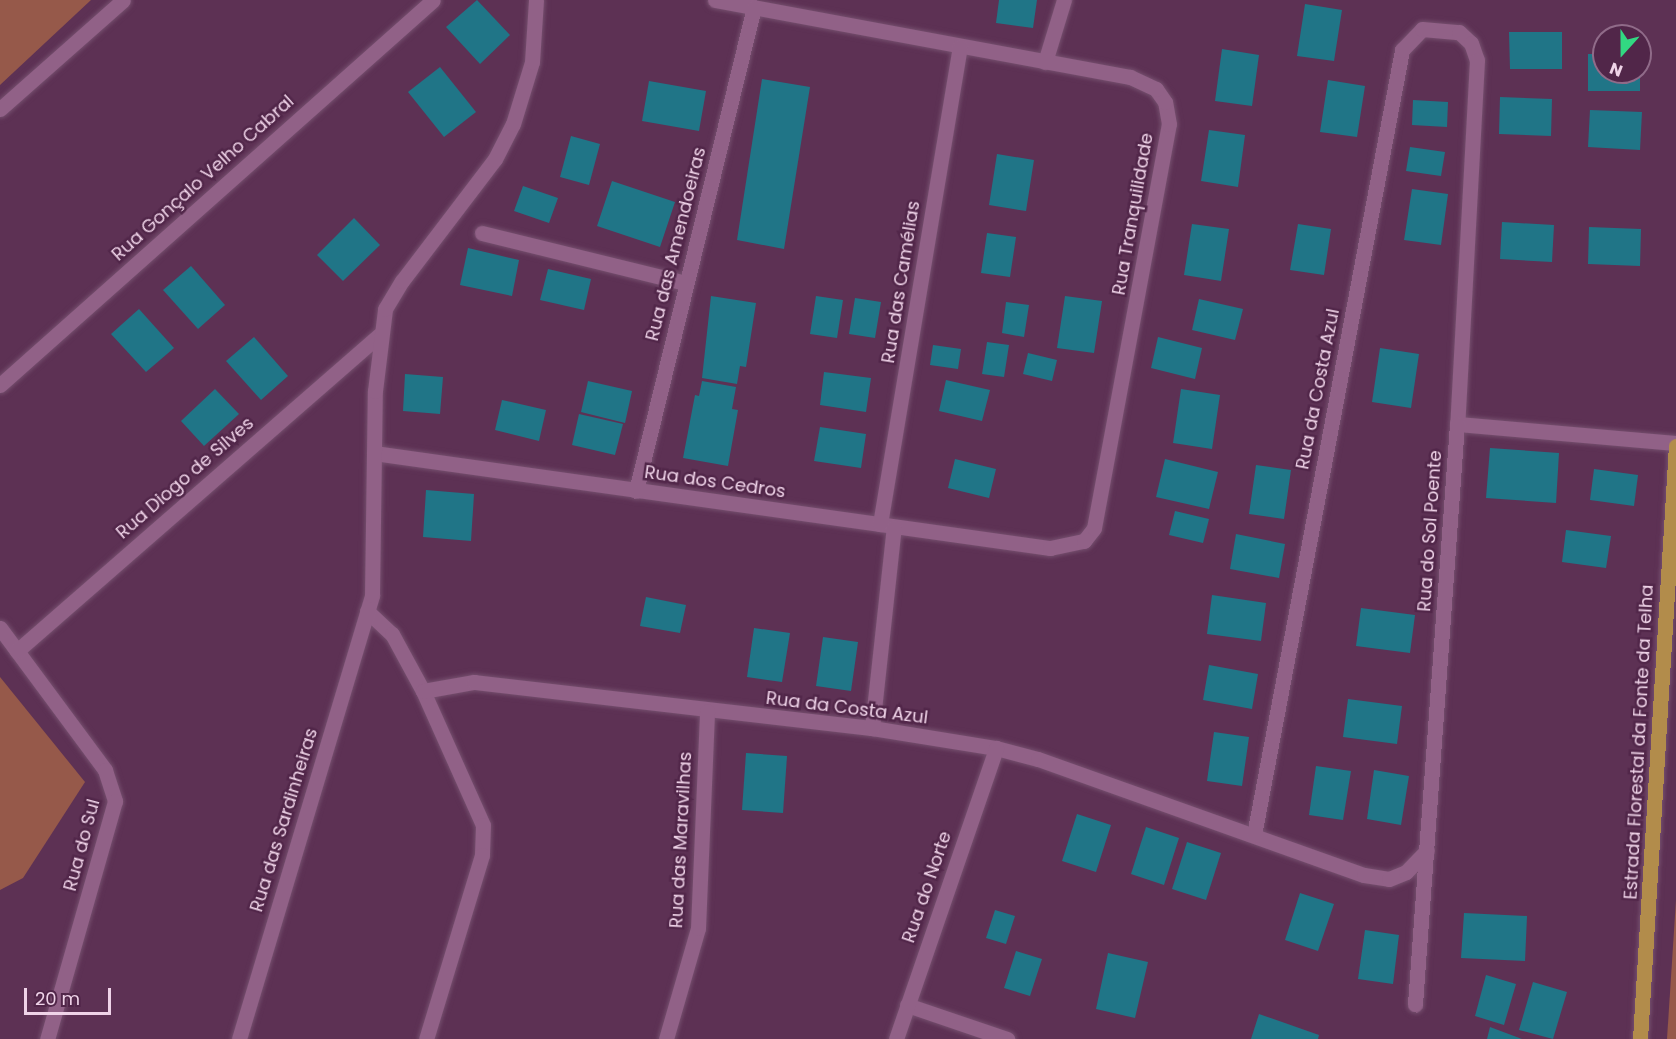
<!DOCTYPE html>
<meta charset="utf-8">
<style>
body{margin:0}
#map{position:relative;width:1676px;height:1039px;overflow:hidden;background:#5d3154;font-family:Poppins,sans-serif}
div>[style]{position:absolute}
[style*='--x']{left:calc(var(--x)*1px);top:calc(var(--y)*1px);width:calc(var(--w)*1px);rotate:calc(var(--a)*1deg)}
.green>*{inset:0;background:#96594a}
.building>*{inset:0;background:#207587}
.roads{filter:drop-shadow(0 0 2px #754f6e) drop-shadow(0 0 2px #754f6e)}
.minor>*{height:15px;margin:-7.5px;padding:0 7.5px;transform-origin:7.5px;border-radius:7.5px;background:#916187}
.major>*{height:15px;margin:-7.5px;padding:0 7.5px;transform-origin:7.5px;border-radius:7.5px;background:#b28c4b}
span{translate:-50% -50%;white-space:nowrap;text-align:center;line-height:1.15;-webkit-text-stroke:5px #512649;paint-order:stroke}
.street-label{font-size:18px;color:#efd3e8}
.north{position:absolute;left:1592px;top:24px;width:60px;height:60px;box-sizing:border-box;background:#512649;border:2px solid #906b89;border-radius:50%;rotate:201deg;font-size:16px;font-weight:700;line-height:24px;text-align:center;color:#efd3e8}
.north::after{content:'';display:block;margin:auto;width:21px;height:27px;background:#32d882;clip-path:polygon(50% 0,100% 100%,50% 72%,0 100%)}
.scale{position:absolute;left:24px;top:988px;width:87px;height:27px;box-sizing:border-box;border:3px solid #efd3e8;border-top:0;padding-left:8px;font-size:18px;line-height:21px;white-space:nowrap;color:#efd3e8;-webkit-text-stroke:4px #512649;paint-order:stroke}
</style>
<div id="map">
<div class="green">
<i style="clip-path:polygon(0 0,91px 0,0 85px)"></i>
<i style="clip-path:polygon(0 677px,85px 782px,23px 878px,0 890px)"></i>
<i style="clip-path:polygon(1676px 900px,1676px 1039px,1667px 1039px)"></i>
</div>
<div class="building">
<i style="clip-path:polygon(477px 0,510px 35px,480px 64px,446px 27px)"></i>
<i style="clip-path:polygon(999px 0,1037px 0,1033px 28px,996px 23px)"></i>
<i style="clip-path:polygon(1305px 4px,1342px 10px,1334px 61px,1297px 56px)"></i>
<i style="clip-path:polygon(1509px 32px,1562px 32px,1562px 69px,1510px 69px)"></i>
<i style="clip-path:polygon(1222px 49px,1259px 55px,1252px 106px,1215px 101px)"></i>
<i style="clip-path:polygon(1588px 54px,1604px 54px,1604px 72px,1640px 72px,1640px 91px,1588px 91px)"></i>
<i style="clip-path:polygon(440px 67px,476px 112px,444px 137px,408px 92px)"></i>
<i style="clip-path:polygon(762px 79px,810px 87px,784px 249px,737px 240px)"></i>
<i style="clip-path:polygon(1328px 80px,1365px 86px,1357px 137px,1320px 132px)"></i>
<i style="clip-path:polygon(649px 81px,706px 91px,699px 131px,642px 121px)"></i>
<i style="clip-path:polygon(1500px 97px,1552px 99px,1551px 136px,1499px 134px)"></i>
<i style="clip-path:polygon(1413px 100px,1448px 102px,1447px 127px,1412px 125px)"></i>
<i style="clip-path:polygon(1590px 110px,1642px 112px,1640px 150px,1588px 147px)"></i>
<i style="clip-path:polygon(1209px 130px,1245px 135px,1238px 187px,1201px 181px)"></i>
<i style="clip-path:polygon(571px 136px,600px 144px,589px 185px,560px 177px)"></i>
<i style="clip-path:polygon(1410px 147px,1445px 152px,1441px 176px,1406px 171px)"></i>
<i style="clip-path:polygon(997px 154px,1034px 160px,1026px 211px,989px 205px)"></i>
<i style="clip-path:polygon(612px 181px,675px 202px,660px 247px,597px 226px)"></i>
<i style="clip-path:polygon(523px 186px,558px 198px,549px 223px,514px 211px)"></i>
<i style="clip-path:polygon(1412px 189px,1448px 194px,1441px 245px,1404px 240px)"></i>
<i style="clip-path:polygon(354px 218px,380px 245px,343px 281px,317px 255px)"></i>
<i style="clip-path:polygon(1502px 222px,1554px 225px,1552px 262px,1500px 259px)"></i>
<i style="clip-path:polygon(1192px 224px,1229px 229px,1221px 281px,1184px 275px)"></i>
<i style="clip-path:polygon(1298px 224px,1331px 229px,1324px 275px,1290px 270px)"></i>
<i style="clip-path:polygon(1589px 227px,1641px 229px,1640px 266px,1588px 264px)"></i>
<i style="clip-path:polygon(987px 233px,1016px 237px,1010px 277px,981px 273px)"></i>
<i style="clip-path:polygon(468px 248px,519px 260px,512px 296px,460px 285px)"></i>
<i style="clip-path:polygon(191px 266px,225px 305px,198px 329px,163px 290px)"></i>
<i style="clip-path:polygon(548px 269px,591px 279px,584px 310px,540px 300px)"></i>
<i style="clip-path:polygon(711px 296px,756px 303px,746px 367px,740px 366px,737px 384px,702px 378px)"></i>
<i style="clip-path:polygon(816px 296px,843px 300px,837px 338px,810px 334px)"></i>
<i style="clip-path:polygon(1065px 296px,1102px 301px,1094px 353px,1057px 348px)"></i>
<i style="clip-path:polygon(855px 298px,881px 302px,875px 338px,849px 334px)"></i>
<i style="clip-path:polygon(1199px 299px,1243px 309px,1235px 340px,1192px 330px)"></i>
<i style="clip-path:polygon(1006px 302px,1029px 305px,1024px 337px,1002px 333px)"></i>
<i style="clip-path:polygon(139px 309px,174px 348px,146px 372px,111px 334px)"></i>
<i style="clip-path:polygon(254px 337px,288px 376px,261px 400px,226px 361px)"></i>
<i style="clip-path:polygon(1158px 337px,1202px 348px,1195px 379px,1151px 368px)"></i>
<i style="clip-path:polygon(987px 342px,1009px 345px,1004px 377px,982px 374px)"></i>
<i style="clip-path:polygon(933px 345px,961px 349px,958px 369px,930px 365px)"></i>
<i style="clip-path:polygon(1380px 348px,1419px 354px,1411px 408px,1372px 402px)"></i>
<i style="clip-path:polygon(1028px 353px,1057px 360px,1052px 381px,1023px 374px)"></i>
<i style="clip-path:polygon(824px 372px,871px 378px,866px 412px,820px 405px)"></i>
<i style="clip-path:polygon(405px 374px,443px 377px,440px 414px,403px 411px)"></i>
<i style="clip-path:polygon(946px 380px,990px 390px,982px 421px,939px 411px)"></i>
<i style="clip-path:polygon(588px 381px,632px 391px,625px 423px,581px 412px)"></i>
<i style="clip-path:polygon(702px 381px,736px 387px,732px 409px,738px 410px,728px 466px,683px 458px,695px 395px,699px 396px)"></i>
<i style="clip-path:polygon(215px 389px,239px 414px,204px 446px,181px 421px)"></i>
<i style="clip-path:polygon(1181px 389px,1220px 395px,1212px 449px,1173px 443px)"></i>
<i style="clip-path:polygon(502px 400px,546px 410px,539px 441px,495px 430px)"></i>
<i style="clip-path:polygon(579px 414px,623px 424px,615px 455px,572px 445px)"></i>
<i style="clip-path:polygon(820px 427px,866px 434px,861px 468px,814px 461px)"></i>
<i style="clip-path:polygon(1490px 448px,1559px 453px,1556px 503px,1486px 498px)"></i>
<i style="clip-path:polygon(955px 459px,996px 469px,989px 498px,948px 488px)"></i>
<i style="clip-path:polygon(1165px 459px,1218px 472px,1209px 509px,1156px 497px)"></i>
<i style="clip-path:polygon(1256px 465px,1291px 470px,1284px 519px,1249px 514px)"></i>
<i style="clip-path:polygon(1594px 469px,1638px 475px,1634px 506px,1590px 500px)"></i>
<i style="clip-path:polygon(426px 490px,474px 494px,471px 541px,423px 537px)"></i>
<i style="clip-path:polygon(1175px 511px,1209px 519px,1203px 543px,1169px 535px)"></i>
<i style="clip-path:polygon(1566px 530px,1611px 536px,1606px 568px,1562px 562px)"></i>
<i style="clip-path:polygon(1236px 534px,1285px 544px,1279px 578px,1230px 569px)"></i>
<i style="clip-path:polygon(1212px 595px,1266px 603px,1261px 641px,1207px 634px)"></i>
<i style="clip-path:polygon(646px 597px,686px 605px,680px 633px,640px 626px)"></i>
<i style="clip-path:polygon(1361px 608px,1415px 615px,1410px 653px,1356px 646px)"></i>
<i style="clip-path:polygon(754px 628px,790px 633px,782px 682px,747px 677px)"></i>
<i style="clip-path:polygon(823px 637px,858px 642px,851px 691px,816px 686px)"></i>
<i style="clip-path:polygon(1209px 665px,1258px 674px,1252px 709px,1203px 700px)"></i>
<i style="clip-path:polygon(1348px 699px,1402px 706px,1397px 744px,1343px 737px)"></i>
<i style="clip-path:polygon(1214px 732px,1249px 737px,1242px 786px,1207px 781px)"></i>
<i style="clip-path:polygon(746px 753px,787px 756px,783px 813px,742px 810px)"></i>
<i style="clip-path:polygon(1316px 766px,1351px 771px,1343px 820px,1309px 815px)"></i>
<i style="clip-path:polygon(1374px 770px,1409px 776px,1401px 825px,1367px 819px)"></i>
<i style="clip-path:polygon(1077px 814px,1111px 825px,1096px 872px,1062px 861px)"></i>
<i style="clip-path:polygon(1146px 827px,1179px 838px,1164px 885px,1131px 874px)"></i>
<i style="clip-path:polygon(1187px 842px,1221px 853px,1206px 900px,1172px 889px)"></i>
<i style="clip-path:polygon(1300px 893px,1334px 904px,1318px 951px,1285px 940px)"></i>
<i style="clip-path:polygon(995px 910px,1015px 916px,1006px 944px,986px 938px)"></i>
<i style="clip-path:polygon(1464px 913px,1527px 916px,1525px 961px,1461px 958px)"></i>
<i style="clip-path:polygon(1365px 930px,1399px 935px,1393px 984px,1358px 979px)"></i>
<i style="clip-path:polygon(1016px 951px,1042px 959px,1030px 996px,1004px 988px)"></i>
<i style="clip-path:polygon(1108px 953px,1148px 962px,1135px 1018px,1096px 1009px)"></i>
<i style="clip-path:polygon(1486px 975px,1516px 984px,1504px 1025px,1475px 1016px)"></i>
<i style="clip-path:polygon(1533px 982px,1567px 992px,1553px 1039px,1519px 1030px)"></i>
<i style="clip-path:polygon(1259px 1014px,1319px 1035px,1318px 1039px,1251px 1039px)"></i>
<i style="clip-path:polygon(1490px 1027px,1522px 1039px,1487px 1039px)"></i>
</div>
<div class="roads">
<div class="minor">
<i style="--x:1045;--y:62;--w:65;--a:-73"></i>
<i style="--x:0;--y:109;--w:164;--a:-41.5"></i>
<i style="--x:482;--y:233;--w:210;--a:13.8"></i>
<i style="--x:0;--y:385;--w:579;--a:-41.64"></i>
<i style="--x:1457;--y:424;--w:220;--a:5"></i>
<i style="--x:374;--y:453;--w:683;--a:8"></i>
<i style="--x:1050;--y:548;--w:35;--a:-12"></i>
<i style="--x:1084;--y:541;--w:16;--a:-52"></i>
<i style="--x:1094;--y:528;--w:411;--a:-79.5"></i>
<i style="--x:1169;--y:124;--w:22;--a:-100"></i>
<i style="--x:1165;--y:102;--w:16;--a:-125"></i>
<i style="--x:1156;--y:89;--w:29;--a:-155"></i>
<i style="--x:1130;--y:77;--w:422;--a:-169.5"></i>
<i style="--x:636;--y:491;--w:498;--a:-76.3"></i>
<i style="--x:880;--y:524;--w:484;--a:-80.5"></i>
<i style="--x:367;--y:611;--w:34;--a:43"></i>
<i style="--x:392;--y:634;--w:65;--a:61.5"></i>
<i style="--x:423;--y:691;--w:147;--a:65.9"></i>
<i style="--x:483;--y:825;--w:30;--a:92"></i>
<i style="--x:482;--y:855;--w:192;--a:106.9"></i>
<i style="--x:0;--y:628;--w:177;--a:53.5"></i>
<i style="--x:105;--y:770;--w:33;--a:72"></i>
<i style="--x:115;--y:801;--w:248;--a:105.9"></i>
<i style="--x:17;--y:651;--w:481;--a:-41.1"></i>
<i style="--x:423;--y:691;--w:52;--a:-10"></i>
<i style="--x:474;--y:682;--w:401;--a:6.6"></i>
<i style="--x:872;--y:728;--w:126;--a:9.2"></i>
<i style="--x:996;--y:748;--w:43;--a:14.7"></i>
<i style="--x:1038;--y:759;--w:346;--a:19.6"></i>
<i style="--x:1364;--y:875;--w:25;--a:9"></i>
<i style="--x:1389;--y:879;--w:18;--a:-22"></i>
<i style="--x:1406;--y:872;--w:30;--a:-46"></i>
<i style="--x:872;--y:728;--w:202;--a:-83.8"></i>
<i style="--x:1254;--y:835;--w:799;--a:-79.32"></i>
<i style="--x:1402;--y:50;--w:29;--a:-46"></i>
<i style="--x:1422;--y:29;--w:37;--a:5"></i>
<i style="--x:1459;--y:32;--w:16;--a:43"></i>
<i style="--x:1471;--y:43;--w:18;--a:71"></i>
<i style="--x:1477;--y:60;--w:365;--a:93.1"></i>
<i style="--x:1457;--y:424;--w:582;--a:94.14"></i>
<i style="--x:907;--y:1005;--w:106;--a:18.8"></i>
<i style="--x:239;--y:1039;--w:463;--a:-73.3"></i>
<i style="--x:372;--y:595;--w:204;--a:-89.2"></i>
<i style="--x:375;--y:391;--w:83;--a:-83"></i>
<i style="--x:385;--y:309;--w:33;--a:-59"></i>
<i style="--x:402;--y:281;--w:153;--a:-52.7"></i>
<i style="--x:495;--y:159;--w:39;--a:-63"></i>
<i style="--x:513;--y:124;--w:65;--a:-73"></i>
<i style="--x:532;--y:62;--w:62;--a:-86.3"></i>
<i style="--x:666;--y:1039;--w:116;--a:-73.9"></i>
<i style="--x:698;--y:928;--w:217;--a:-87.6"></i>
<i style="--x:896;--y:1039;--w:308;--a:-71"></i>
</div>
<div class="major">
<i style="--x:1640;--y:1039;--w:594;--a:-86.53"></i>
</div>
</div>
<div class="street-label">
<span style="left:203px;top:178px;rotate:-42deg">Rua Gonçalo Velho Cabral</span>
<span style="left:1133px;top:214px;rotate:-80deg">Rua Tranquilidade</span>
<span style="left:676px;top:244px;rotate:-76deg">Rua das Amendoeiras</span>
<span style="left:901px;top:282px;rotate:-81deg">Rua das Camélias</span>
<span style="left:1318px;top:389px;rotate:-79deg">Rua da Costa Azul</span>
<span style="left:185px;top:478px;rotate:-41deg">Rua Diogo de Silves</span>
<span style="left:715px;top:482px;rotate:8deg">Rua dos Cedros</span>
<span style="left:1430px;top:531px;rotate:-86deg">Rua do Sol Poente</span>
<span style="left:847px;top:708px;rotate:7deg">Rua da Costa Azul</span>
<span style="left:1639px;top:742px;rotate:-87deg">Estrada Florestal da Fonte da Telha</span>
<span style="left:284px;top:820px;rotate:-73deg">Rua das Sardinheiras</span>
<span style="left:681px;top:840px;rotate:-87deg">Rua das Maravilhas</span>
<span style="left:82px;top:845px;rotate:-75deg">Rua do Sul</span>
<span style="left:927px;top:887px;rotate:-71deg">Rua do Norte</span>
</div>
<div class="north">N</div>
<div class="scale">20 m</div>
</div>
